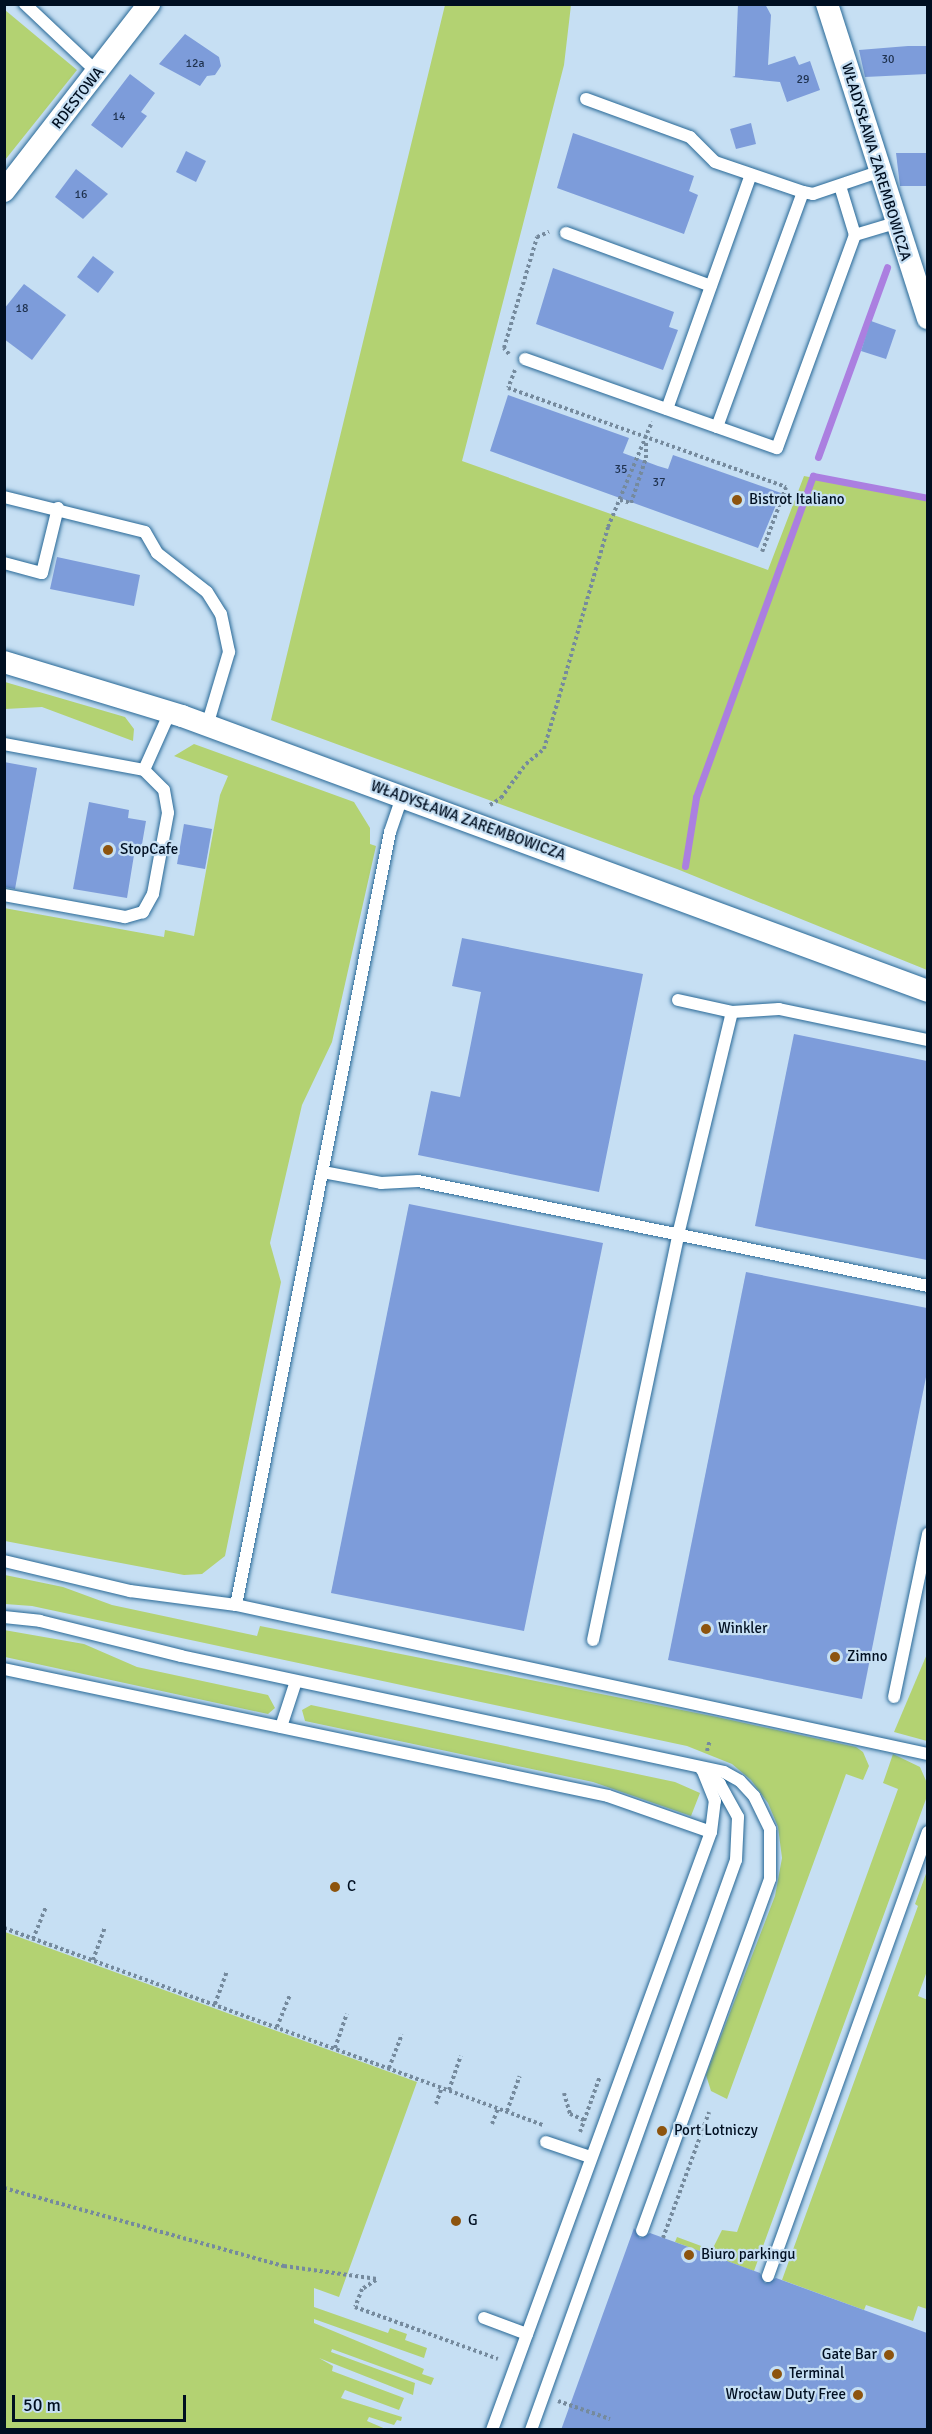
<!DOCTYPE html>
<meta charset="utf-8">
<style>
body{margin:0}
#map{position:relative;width:932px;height:2434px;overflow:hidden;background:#c6dff3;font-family:Signika,sans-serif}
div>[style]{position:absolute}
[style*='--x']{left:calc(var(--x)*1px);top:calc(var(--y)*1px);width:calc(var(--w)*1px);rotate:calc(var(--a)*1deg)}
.green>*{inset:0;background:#b3d272}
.stream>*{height:7px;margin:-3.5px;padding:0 3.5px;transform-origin:3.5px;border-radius:3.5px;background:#ab7fe0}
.building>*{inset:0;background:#7d9cda}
.path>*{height:4px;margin-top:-2px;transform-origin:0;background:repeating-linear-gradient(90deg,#758a9d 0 3px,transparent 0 6px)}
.roads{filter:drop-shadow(0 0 2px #286896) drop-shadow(0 0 2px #286896)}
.lane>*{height:12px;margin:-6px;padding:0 6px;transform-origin:6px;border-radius:6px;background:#fff}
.street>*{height:22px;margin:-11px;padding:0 11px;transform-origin:11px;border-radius:11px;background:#fff}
.dots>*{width:16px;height:16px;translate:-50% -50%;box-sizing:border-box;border:3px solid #c6dff3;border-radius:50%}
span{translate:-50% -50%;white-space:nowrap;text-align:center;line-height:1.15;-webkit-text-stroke:4.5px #c6dff3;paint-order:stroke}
.number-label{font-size:12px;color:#1f324f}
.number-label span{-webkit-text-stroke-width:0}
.street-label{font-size:15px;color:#000f21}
.poi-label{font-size:15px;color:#000f21}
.left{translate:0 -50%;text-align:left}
.right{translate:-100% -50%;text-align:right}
.frame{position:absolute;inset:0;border:6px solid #000f21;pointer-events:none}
.scale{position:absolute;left:12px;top:2395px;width:174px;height:27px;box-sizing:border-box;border:3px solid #000f21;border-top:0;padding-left:8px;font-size:18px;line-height:21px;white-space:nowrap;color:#000f21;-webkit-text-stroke:4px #c6dff3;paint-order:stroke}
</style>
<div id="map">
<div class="green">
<i style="clip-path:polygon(445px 5px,571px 5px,564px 65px,462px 461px,768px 570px,804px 476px,927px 500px,927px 970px,677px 869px,271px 720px)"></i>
<i style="clip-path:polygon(5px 10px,77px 70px,5px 160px)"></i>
<i style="clip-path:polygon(5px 682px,125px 717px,134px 729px,133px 741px,42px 707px,5px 709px)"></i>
<i style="clip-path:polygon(194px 744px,354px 802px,370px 828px,370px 844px,376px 846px,332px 1042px,302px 1105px,270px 1243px,281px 1282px,225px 1556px,202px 1574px,184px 1575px,5px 1541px,4px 908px,164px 937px,165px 930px,194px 936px,220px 795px,228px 776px,174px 756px)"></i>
<i style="clip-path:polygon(5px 1575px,63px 1587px,112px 1605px,257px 1636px,260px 1626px,717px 1717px,856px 1747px,863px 1752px,869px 1766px,863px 1780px,846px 1774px,727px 2099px,711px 2091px,706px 2075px,775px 1896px,782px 1858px,778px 1827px,768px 1803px,751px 1780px,732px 1764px,687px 1746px,32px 1606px,5px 1604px)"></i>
<i style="clip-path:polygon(4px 1630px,84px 1644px,137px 1667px,268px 1695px,275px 1708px,268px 1714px,5px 1657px)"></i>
<i style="clip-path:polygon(927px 1654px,927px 1741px,894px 1732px)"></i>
<i style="clip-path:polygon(311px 1705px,675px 1782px,700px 1793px,691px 1816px,593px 1782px,305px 1721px,302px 1710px)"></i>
<i style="clip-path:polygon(893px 1754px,920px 1767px,927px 1783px,926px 1799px,754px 2271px,675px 2242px,677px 2237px,712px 2250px,722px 2230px,737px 2232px,898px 1789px,883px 1783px)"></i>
<i style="clip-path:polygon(927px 1871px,927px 1971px,918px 1996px,928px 2000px,927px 2309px,918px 2306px,913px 2321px,866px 2305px,864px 2310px,782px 2280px,918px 1906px,915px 1904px)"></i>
<i style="clip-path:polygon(5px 1932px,417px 2082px,339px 2297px,314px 2288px,314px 2307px,388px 2333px,390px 2328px,407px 2334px,405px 2340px,427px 2348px,424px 2358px,314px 2319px,314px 2323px,424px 2369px,422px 2374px,434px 2378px,431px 2385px,332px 2349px,331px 2352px,415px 2383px,413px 2395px,319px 2358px,333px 2366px,332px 2371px,404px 2398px,399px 2410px,345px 2390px,341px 2398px,402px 2417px,401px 2421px,397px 2420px,394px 2425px,369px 2417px,367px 2421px,388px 2430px,5px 2429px)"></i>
</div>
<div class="stream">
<i style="--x:818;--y:457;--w:202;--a:-70"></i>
<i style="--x:685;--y:866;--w:70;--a:-80.9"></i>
<i style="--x:696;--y:797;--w:342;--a:-70"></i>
<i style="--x:813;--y:476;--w:117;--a:10.8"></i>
</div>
<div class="building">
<i style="clip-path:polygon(738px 4px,765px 4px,771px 15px,768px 65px,795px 56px,799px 65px,810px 61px,820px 90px,787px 102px,780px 82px,732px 77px,735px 76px)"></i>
<i style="clip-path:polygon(185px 34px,219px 57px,221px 66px,215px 75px,207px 76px,200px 86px,159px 64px)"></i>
<i style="clip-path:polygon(908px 46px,926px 46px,927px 74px,865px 77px,859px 50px)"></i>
<i style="clip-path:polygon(130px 74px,155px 93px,141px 112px,147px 116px,122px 148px,91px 125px)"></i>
<i style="clip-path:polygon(751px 123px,756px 144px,736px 149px,730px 129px)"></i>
<i style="clip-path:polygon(573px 133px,694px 176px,689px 191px,698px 195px,684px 234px,557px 188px)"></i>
<i style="clip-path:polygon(186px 151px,206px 161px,196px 182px,176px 172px)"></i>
<i style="clip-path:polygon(896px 153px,927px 153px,927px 186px,900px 186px)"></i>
<i style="clip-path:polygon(76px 169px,108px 194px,83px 219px,55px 197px)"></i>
<i style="clip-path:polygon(93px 256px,114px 272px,98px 293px,77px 277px)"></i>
<i style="clip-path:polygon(553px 268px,674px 312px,669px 327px,678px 330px,663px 370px,536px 324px)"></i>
<i style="clip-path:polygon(24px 284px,66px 315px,32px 360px,4px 339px,4px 309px)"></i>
<i style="clip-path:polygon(871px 321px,896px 330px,886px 359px,861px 351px)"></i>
<i style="clip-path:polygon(508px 395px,629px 438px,623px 453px,658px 466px,668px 469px,673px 455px,781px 493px,758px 548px,490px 451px)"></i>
<i style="clip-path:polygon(57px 557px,140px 575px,134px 606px,50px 589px)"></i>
<i style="clip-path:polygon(4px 762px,37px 768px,15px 889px,4px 887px)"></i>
<i style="clip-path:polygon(89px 802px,129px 810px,128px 818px,146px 821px,141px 850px,135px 849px,127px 898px,73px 889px)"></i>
<i style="clip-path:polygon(184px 824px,212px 829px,205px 869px,177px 864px)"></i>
<i style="clip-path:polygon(462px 938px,643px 974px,599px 1192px,418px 1155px,431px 1091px,460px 1097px,469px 1053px,481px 992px,452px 986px)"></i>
<i style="clip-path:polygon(794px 1034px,927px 1061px,927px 1260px,755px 1226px)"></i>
<i style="clip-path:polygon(409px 1204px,603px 1243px,524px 1631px,331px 1593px)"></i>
<i style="clip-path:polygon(746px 1272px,927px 1308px,927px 1372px,862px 1699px,668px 1660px)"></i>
<i style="clip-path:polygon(634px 2228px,640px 2238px,650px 2233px,760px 2273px,765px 2283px,776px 2278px,927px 2333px,927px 2430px,561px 2430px)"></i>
</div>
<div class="path">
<i style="--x:509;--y:354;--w:8;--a:-130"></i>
<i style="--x:504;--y:348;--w:116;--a:-73.4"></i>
<i style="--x:537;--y:237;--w:13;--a:-23"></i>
<i style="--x:515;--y:370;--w:19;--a:111"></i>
<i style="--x:508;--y:388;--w:295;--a:19.6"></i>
<i style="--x:786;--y:487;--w:69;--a:110.3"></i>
<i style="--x:620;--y:500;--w:11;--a:15"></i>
<i style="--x:631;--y:503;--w:47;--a:-71.6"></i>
<i style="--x:646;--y:458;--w:15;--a:-90"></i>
<i style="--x:490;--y:805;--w:13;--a:-32"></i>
<i style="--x:501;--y:798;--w:42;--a:-53.7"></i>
<i style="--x:526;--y:764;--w:23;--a:-40"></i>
<i style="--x:544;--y:749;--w:231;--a:-73.9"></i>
<i style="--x:608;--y:527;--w:114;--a:-67.3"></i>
<i style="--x:707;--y:1751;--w:11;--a:-75"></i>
<i style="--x:4;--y:1928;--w:574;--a:20.08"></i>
<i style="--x:33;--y:1939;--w:35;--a:-68"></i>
<i style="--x:93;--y:1960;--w:35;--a:-70"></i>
<i style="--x:215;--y:2004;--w:35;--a:-70"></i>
<i style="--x:277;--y:2027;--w:35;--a:-68"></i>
<i style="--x:335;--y:2048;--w:36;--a:-71"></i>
<i style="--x:389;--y:2068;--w:36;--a:-69"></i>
<i style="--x:449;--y:2090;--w:36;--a:-71"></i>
<i style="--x:564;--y:2093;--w:22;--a:74"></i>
<i style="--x:570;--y:2114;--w:15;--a:23"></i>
<i style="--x:436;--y:2104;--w:18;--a:-71"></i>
<i style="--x:507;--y:2111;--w:37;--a:-70"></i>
<i style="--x:492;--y:2124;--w:17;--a:-69"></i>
<i style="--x:580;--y:2132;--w:59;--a:-70.3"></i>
<i style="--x:4;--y:2188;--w:291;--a:15.6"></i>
<i style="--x:284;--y:2266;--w:94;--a:8"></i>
<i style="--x:663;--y:2238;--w:134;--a:-69.9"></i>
<i style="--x:376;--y:2280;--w:17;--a:147"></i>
<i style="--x:362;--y:2289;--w:19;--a:111"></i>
<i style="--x:355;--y:2307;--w:152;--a:20"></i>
<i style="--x:558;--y:2401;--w:55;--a:19.1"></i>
</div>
<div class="roads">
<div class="lane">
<i style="--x:25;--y:4;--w:100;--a:43.4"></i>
<i style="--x:586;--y:99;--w:111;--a:20.1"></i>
<i style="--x:690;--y:137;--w:35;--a:45"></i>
<i style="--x:715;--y:162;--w:93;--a:18.8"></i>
<i style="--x:803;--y:192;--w:10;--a:11"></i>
<i style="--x:813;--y:194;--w:69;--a:-18.7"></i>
<i style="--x:566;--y:233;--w:154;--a:20.1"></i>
<i style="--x:855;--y:235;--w:42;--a:-16.7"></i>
<i style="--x:525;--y:359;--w:267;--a:19.5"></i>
<i style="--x:777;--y:448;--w:227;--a:-69.9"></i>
<i style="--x:855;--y:235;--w:51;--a:-107"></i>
<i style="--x:667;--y:409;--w:249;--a:-70.3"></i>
<i style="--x:717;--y:427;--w:250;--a:-69.9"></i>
<i style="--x:4;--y:497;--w:145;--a:13.9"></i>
<i style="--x:145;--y:532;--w:24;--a:60"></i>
<i style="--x:157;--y:553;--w:63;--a:38"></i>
<i style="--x:207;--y:592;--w:26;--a:58"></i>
<i style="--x:221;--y:614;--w:39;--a:78"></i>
<i style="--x:229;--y:652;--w:77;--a:106.6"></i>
<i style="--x:4;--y:563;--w:39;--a:15"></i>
<i style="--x:42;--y:573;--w:67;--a:-76.2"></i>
<i style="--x:4;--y:744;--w:142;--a:10.5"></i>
<i style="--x:144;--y:770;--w:28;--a:45"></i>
<i style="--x:164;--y:790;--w:23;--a:80"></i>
<i style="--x:168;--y:813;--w:82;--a:100.5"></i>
<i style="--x:153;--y:894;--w:21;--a:119"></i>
<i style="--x:143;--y:912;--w:19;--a:164"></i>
<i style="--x:125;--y:917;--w:123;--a:-169.7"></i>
<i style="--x:144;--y:770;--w:64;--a:-65.9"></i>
<i style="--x:678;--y:1000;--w:55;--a:12.5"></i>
<i style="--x:732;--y:1012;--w:47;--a:-3.7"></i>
<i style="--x:779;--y:1009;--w:152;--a:11.8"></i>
<i style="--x:323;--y:1172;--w:59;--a:10.7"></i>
<i style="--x:381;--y:1183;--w:37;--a:-3"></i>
<i style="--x:418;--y:1181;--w:521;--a:11.63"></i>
<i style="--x:4;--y:1561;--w:130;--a:13.4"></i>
<i style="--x:130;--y:1591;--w:107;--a:7.5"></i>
<i style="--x:236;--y:1605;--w:708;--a:12.15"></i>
<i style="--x:236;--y:1605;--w:788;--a:-78.73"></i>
<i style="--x:390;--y:832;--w:37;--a:-71"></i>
<i style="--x:4;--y:1617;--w:36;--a:6"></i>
<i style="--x:40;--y:1621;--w:145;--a:13.9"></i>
<i style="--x:181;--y:1656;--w:555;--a:12.06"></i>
<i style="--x:724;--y:1772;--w:18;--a:29"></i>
<i style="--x:740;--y:1781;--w:21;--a:47"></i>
<i style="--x:754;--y:1796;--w:37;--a:64"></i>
<i style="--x:770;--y:1829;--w:50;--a:90"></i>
<i style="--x:770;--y:1879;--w:374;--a:110"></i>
<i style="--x:593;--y:1640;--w:414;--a:-78.1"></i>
<i style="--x:678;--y:1235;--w:229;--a:-76.4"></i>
<i style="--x:4;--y:1669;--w:617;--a:11.87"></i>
<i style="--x:608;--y:1796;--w:109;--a:19.3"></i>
<i style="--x:894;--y:1697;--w:167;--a:-78.2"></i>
<i style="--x:281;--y:1727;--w:48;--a:-71.9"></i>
<i style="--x:546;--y:2142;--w:46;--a:18.8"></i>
<i style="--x:768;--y:2276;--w:472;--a:-70.2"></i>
<i style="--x:484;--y:2318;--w:46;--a:20.4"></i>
<i style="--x:492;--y:2430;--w:637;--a:-69.89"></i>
<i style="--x:711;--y:1832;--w:31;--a:-83"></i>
<i style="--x:715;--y:1801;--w:31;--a:-112"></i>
<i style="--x:531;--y:2430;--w:606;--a:-70.22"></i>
<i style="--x:736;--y:1860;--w:43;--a:-87.3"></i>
<i style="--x:738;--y:1817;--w:38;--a:-119"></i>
<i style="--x:720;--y:1784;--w:23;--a:-142"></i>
</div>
<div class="street">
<i style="--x:827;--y:4;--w:330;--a:72.2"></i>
<i style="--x:4;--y:191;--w:237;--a:-52.2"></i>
<i style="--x:4;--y:662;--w:186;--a:16.9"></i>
<i style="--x:182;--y:716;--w:795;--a:20.24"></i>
</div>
</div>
<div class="dots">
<i style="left:737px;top:500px;background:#8d540e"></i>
<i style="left:108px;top:850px;background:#8d540e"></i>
<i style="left:706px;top:1629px;background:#8d540e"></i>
<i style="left:835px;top:1657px;background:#8d540e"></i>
<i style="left:335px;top:1887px;background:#8d540e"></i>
<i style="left:662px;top:2131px;background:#8d540e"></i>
<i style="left:456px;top:2221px;background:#8d540e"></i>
<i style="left:689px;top:2255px;background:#8d540e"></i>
<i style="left:889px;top:2355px;background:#8d540e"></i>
<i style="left:777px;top:2374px;background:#8d540e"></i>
<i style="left:858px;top:2395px;background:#8d540e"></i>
</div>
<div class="number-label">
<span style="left:888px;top:60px">30</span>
<span style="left:195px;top:64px">12a</span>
<span style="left:803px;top:80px">29</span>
<span style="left:119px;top:117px">14</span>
<span style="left:81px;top:195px">16</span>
<span style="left:22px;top:309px">18</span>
<span style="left:621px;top:470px">35</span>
<span style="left:659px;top:483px">37</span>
</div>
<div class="street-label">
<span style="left:78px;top:98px;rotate:-52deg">RDESTOWA</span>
<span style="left:876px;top:162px;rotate:73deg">WŁADYSŁAWA ZAREMBOWICZA</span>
<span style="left:468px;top:821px;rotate:20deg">WŁADYSŁAWA ZAREMBOWICZA</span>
</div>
<div class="poi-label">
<span class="left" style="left:749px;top:500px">Bistrot Italiano</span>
<span class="left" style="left:120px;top:850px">StopCafe</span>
<span class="left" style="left:718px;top:1629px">Winkler</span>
<span class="left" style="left:847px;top:1657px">Zimno</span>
<span class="left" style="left:347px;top:1887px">C</span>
<span class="left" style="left:674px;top:2131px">Port Lotniczy</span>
<span class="left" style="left:468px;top:2221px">G</span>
<span class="left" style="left:701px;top:2255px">Biuro parkingu</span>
<span class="right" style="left:877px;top:2355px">Gate Bar</span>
<span class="left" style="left:789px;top:2374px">Terminal</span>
<span class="right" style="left:846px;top:2395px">Wrocław Duty Free</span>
</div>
<div class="frame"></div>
<div class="scale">50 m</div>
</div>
